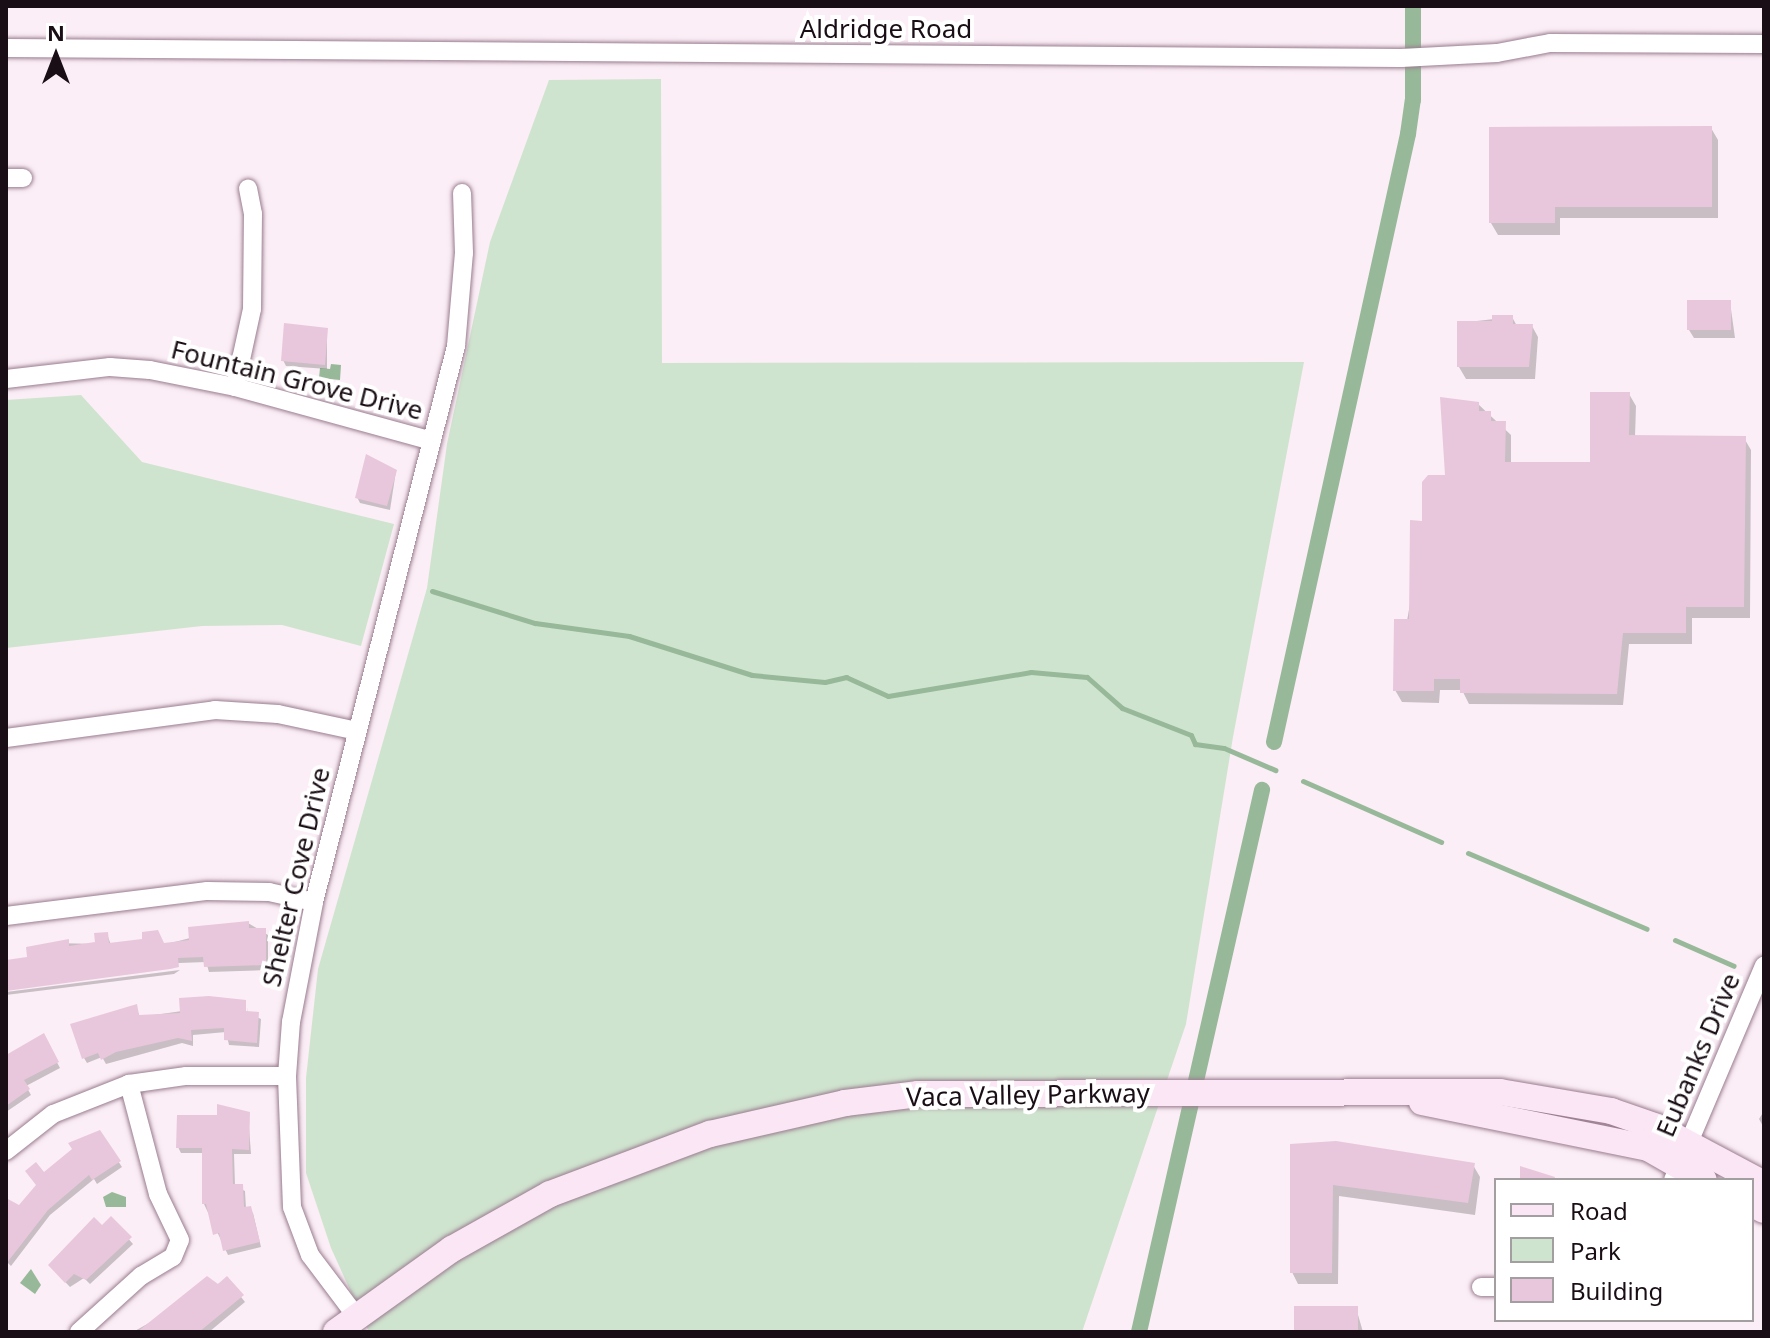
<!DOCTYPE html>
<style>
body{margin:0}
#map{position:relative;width:1770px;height:1338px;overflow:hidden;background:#fbeef6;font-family:"Noto Sans",sans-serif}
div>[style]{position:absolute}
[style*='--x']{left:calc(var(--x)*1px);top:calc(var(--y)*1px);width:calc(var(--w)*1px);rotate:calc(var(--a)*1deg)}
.green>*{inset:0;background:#cfe4cf}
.water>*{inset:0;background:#97b999}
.shadow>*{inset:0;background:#0003}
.stream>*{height:5px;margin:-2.5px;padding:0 2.5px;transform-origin:2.5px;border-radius:2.5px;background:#97b999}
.canal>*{height:16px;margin:-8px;padding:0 8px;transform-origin:8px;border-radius:8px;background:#97b999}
.building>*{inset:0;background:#e8c7dc}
.roads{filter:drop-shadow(0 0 2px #9a7c8f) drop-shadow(0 0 2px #9a7c8f)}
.street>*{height:18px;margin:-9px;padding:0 9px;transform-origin:9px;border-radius:9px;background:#fff}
.secondary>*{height:26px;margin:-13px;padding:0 13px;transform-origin:13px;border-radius:13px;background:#fae6f4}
span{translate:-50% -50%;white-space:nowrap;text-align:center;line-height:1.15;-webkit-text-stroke:8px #fff;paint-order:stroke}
.street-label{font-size:26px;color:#190e15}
.frame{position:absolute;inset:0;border:8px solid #190e15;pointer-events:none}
.legend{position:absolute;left:1494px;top:1178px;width:260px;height:144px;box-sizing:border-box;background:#fff;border:2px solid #a39fa1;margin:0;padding:10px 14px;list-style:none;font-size:24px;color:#190e15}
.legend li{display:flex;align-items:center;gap:16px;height:40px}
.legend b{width:40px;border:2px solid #a39fa1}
.north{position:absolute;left:16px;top:16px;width:80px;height:80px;-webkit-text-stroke:6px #fff;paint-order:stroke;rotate:0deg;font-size:22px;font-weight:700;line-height:32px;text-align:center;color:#190e15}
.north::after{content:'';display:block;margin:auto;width:28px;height:36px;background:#190e15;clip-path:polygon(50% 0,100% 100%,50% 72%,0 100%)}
</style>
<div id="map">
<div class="green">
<i style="clip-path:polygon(661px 79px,662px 363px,1304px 362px,1233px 737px,1186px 1024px,1082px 1332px,369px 1332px,331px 1248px,306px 1173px,306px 1078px,318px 969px,427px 588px,447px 444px,490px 242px,549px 80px)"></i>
<i style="clip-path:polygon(81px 395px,142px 462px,394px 524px,361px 646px,282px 625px,202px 626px,6px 648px,6px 400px)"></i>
</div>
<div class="water">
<i style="clip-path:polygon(331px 364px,341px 365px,340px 380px,319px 378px,320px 368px,330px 369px)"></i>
<i style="clip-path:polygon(112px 1192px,126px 1197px,126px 1207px,106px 1207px,103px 1197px)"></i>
<i style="clip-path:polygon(31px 1269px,41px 1285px,35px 1294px,20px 1283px)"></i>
</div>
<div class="shadow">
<i style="clip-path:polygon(1711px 128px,1718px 140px,1718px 218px,1560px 218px,1560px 235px,1498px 235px,1491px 223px)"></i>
<i style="clip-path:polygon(1730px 302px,1735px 338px,1694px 338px,1689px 330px)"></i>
<i style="clip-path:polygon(1512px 317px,1517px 326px,1532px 326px,1538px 337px,1535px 379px,1466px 379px,1459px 367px,1459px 323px)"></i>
<i style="clip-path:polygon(327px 330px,327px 369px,286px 366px,283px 360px)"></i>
<i style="clip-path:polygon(1629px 394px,1636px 406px,1635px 437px,1744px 438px,1751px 450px,1750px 618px,1692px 618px,1692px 644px,1629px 644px,1623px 705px,1469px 704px,1462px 690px,1440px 690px,1439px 703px,1402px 702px,1395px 690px,1424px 523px,1478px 404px,1511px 435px,1511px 464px,1592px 464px)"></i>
<i style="clip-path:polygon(396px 471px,390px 510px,360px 503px,357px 497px)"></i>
<i style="clip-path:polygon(248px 923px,268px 935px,268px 970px,209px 972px,206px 962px,179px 963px,6px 988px,6px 962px,30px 959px,53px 943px,98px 944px,107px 934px,111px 945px,163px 945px)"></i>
<i style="clip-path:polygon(180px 970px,174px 974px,6px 995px,6px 992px)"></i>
<i style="clip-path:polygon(245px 1002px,247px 1021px,248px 1007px,248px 1013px,261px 1019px,259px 1047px,229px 1045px,226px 1032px,193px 1035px,193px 1046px,182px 1043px,106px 1064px,102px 1057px,87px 1063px,84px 1058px,136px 1007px,140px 1017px)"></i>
<i style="clip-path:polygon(43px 1036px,60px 1068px,26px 1086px,31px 1095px,6px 1112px,6px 1058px)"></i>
<i style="clip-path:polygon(1764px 1111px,1764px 1128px,1759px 1119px)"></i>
<i style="clip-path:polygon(248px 1114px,251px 1154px,234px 1154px,235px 1186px,245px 1191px,246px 1209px,253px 1213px,261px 1247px,228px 1255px,204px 1204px,204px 1153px,181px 1153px,178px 1147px)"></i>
<i style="clip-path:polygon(99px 1132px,122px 1167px,97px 1184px,94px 1179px,50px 1215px,11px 1266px,6px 1261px,6px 1203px,19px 1207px)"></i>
<i style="clip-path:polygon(1292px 1146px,1473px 1165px,1480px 1177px,1475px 1215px,1339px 1196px,1338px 1284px,1298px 1284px,1292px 1272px)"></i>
<i style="clip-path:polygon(111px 1219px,133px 1244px,90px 1284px,84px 1278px,70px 1287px,50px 1266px)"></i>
<i style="clip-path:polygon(227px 1279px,245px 1302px,209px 1332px,133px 1332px)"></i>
<i style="clip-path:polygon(1356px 1308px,1363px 1332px,1296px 1332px)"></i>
</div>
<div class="stream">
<i style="--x:432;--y:591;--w:108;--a:17.3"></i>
<i style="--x:535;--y:623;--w:95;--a:7.9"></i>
<i style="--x:629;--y:636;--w:129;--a:17.6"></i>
<i style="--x:752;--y:675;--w:73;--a:5.5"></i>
<i style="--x:825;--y:682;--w:22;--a:-13"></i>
<i style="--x:846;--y:677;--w:46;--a:24.3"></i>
<i style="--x:888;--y:696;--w:145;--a:-9.5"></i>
<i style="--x:1031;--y:672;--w:56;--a:5.1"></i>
<i style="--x:1087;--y:677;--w:47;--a:41.5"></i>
<i style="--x:1122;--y:708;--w:74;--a:21.4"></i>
<i style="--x:1191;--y:735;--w:10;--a:66"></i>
<i style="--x:1195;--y:744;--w:29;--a:8"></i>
<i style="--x:1224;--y:748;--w:56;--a:23.3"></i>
<i style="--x:1303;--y:781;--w:151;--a:23.8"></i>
<i style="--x:1468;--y:853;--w:194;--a:23"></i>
<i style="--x:1675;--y:940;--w:64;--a:23.8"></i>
</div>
<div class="canal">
<i style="--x:1274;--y:742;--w:623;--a:-77.57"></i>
<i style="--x:1408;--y:134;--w:34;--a:-82"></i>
<i style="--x:1413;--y:100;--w:94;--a:-90"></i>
<i style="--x:1139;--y:1332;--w:556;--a:-77.21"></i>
</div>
<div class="building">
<i style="clip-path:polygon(1712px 126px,1712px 207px,1555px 207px,1555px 223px,1489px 223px,1489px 127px)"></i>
<i style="clip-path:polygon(1687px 300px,1731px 300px,1731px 330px,1687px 330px)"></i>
<i style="clip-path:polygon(1492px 315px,1513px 315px,1513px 324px,1533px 324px,1529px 367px,1457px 367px,1457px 321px,1492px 321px)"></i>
<i style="clip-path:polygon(284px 323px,328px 328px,325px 365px,281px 361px)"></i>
<i style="clip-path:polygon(1590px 392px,1630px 392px,1629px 435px,1746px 436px,1744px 607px,1686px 607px,1686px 633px,1623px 633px,1617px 694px,1460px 693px,1460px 679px,1434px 679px,1434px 691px,1393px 691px,1394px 619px,1409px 619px,1410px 520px,1422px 521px,1422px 482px,1428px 475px,1445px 475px,1440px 397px,1479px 402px,1479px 411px,1491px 411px,1491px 421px,1506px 421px,1505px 462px,1590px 462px)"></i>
<i style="clip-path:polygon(366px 454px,397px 470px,387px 506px,355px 498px)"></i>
<i style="clip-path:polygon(249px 921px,249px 928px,266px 928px,266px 965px,204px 967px,203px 957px,178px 958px,179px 967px,170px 969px,6px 991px,6px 960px,27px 957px,26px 947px,69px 939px,69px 946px,95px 942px,94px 933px,108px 932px,109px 943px,142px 939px,142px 932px,158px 930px,164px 943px,189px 940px,188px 927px)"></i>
<i style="clip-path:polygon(209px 996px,246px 1000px,246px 1011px,259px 1012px,257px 1043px,224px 1040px,224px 1028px,191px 1030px,192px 1041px,178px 1038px,116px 1052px,101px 1060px,98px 1053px,82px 1059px,70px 1024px,137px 1004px,139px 1015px,180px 1013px,179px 998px)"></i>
<i style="clip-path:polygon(44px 1033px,59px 1062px,24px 1080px,30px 1089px,6px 1106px,6px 1055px)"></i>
<i style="clip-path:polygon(217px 1104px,250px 1112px,249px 1150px,232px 1149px,233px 1184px,243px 1184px,244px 1207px,251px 1206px,260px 1242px,223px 1251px,219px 1233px,213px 1235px,206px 1204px,202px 1204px,202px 1148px,176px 1148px,177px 1115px,217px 1115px)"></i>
<i style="clip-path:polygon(100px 1130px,121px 1161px,92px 1180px,89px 1175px,48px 1210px,6px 1264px,6px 1198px,19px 1205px,36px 1185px,25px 1171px,36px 1162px,44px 1172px,72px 1149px,68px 1143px)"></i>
<i style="clip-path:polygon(1336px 1141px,1475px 1163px,1468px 1203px,1333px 1185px,1332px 1273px,1290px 1273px,1290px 1144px)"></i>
<i style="clip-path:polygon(1520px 1166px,1555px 1177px,1554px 1180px,1520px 1180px)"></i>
<i style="clip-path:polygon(111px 1216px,132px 1237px,86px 1280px,74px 1274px,65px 1283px,48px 1265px,94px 1217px,102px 1225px)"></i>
<i style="clip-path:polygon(207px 1276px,218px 1284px,227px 1276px,244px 1295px,199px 1332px,137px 1332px)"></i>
<i style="clip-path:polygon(1294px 1306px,1358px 1306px,1358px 1332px,1294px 1332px)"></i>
</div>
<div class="roads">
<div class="street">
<i style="--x:6;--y:48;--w:1395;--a:0.41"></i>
<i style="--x:1401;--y:58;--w:96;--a:-3"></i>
<i style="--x:1497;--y:53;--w:54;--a:-10.7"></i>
<i style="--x:1550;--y:43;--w:214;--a:0.3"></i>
<i style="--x:6;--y:178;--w:17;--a:0"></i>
<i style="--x:6;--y:379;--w:105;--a:-6.6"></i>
<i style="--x:110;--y:367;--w:40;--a:4.3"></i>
<i style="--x:150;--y:370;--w:87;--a:11.3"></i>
<i style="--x:235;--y:387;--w:204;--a:15.3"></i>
<i style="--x:235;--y:387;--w:80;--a:-77.7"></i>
<i style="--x:252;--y:309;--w:95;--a:-89.4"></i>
<i style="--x:253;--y:214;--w:26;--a:-101"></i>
<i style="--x:6;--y:738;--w:211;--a:-7.6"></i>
<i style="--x:215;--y:710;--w:63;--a:3.6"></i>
<i style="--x:278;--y:714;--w:81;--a:12.1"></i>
<i style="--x:6;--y:916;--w:203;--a:-7.1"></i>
<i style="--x:207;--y:891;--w:62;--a:0.9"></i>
<i style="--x:269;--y:892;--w:46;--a:12.5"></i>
<i style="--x:6;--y:1151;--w:60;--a:-38.2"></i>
<i style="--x:53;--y:1114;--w:82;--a:-21.5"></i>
<i style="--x:129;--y:1084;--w:58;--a:-8"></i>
<i style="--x:186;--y:1076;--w:101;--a:0"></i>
<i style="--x:1673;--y:1180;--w:233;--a:-67"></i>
<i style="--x:1481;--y:1287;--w:15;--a:0"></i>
<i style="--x:356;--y:1316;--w:76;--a:-127"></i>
<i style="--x:310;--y:1255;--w:51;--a:-110.6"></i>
<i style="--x:292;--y:1207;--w:131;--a:-92.2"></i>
<i style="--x:287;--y:1076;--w:54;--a:-85.8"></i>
<i style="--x:291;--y:1022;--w:122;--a:-79.1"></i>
<i style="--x:314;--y:902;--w:574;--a:-75.67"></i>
<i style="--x:456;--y:346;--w:93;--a:-85.1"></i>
<i style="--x:464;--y:253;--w:60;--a:-91.9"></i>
<i style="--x:79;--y:1332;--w:84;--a:-42.1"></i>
<i style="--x:141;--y:1276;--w:37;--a:-31"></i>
<i style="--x:173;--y:1257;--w:18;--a:-68"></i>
<i style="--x:180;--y:1240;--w:51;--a:-115.6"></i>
<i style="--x:158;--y:1194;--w:114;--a:-104.8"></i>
</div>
<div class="secondary">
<i style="--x:1422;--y:1102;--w:231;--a:11.5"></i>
<i style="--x:1648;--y:1148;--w:64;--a:29.7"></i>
<i style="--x:1752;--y:1204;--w:13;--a:27"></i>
<i style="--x:336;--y:1332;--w:143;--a:-35.6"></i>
<i style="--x:452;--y:1249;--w:112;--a:-29.3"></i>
<i style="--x:550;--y:1194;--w:171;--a:-20.6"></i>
<i style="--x:710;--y:1134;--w:139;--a:-12.9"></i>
<i style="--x:845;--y:1103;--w:74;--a:-7"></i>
<i style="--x:918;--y:1094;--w:582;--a:-0.2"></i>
<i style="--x:1500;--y:1092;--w:113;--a:9.7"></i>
<i style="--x:1611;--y:1111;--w:49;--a:19.2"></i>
<i style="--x:1657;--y:1127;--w:121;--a:28"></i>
</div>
</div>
<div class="street-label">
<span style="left:886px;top:29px">Aldridge Road</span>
<span style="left:297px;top:380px;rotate:14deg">Fountain Grove Drive</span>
<span style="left:296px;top:877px;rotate:-77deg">Shelter Cove Drive</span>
<span style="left:1698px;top:1055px;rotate:-67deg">Eubanks Drive</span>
<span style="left:1028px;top:1095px;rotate:-1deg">Vaca Valley Parkway</span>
</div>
<div class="frame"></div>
<ul class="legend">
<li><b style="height:10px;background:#fae6f4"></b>Road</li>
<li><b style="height:22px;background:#cfe4cf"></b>Park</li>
<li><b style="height:22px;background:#e8c7dc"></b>Building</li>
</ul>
<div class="north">N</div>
</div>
